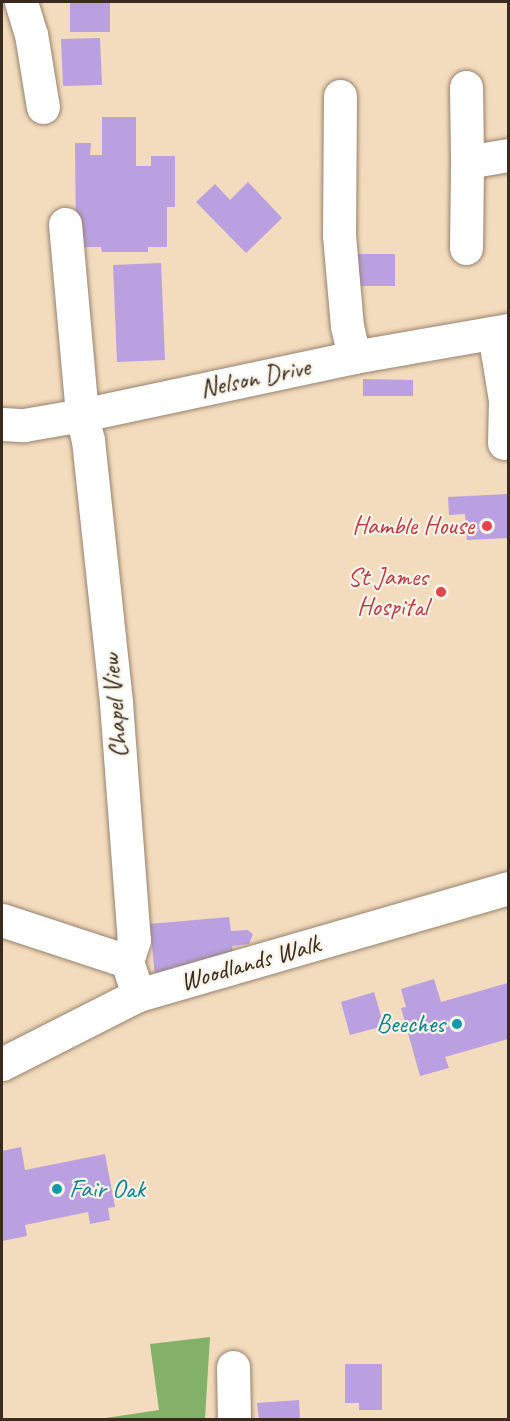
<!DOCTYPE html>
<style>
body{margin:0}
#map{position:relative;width:510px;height:1421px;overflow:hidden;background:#f3dbbd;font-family:Caveat,sans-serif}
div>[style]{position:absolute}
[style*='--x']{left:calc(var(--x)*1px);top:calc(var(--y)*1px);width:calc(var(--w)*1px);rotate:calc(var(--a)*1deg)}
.forest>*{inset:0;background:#84b169}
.building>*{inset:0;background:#baa0e1}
.roads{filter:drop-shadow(0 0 2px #97826e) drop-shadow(0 0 2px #97826e)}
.minor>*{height:33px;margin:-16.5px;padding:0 16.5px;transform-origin:16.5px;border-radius:16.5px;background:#fff}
.dots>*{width:16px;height:16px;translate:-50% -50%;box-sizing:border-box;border:3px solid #f7f3e8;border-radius:50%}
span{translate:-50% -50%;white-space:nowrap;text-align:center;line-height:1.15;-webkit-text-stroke:4.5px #f7f3e8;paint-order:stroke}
.street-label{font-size:26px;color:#3b2a1e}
.health-label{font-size:26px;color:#be3a42}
.right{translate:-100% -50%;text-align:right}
.culture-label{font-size:26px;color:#0d838f}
.left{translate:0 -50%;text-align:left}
.frame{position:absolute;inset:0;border:3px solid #3b2a1e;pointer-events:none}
</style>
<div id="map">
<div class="forest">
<i style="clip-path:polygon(210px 1337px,205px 1419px,99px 1419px,159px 1410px,150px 1344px)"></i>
</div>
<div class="building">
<i style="clip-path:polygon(70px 2px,110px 2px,110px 32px,70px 32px)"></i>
<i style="clip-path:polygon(100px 38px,102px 85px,63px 86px,61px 39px)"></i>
<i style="clip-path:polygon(102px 117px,136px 117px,136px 166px,151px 166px,151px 156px,175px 156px,175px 207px,167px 207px,167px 247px,148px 247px,148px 252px,102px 252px,101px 247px,76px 247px,75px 143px,91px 143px,90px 155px,102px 155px)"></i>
<i style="clip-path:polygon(248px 182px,282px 218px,246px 253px,196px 202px,215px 184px,230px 200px)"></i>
<i style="clip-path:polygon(354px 254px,395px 254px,395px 286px,354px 286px)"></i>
<i style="clip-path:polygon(161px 263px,165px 360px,117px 362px,113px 265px)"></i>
<i style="clip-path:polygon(363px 379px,413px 380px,413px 396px,363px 396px)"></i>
<i style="clip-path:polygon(508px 494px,508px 538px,467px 540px,465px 514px,449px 515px,448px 497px)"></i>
<i style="clip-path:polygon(229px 917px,231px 931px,248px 930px,253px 934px,249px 944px,232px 946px,234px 961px,173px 967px,174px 976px,155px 978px,150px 924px)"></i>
<i style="clip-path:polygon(434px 979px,441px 1002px,508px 983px,508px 1039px,445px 1057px,449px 1068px,420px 1076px,401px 1008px,406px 1007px,401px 989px)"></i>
<i style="clip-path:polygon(374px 992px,384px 1026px,350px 1035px,341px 1002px)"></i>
<i style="clip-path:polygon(21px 1147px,25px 1170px,105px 1154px,115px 1207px,108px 1208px,110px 1220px,90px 1224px,88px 1212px,25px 1225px,27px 1236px,2px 1241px,2px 1151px)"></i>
<i style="clip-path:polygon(345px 1364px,382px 1364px,382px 1410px,359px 1410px,359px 1403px,345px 1403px)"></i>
<i style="clip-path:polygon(299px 1400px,300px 1420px,259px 1420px,257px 1403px)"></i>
</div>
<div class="roads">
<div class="minor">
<i style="--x:21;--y:2;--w:34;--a:73"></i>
<i style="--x:31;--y:34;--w:74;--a:80.7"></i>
<i style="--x:466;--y:87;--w:75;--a:89.2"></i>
<i style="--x:340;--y:96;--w:139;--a:90.4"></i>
<i style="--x:339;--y:235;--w:91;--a:85"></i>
<i style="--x:347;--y:326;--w:32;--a:77"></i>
<i style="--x:65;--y:224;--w:192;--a:84.9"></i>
<i style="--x:82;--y:415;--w:26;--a:77"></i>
<i style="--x:88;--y:440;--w:264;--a:83.9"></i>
<i style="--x:116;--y:703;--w:238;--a:85.7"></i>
<i style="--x:134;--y:940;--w:22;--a:108"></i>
<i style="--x:127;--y:961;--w:36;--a:72"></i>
<i style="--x:466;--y:248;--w:86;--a:-89.3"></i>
<i style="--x:467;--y:162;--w:42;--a:-9.7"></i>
<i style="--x:494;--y:333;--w:68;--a:80.7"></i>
<i style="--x:505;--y:400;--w:43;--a:91.3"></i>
<i style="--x:2;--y:424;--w:22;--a:3"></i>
<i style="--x:24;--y:425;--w:59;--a:-9.8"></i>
<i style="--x:82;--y:415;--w:278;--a:-12"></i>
<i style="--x:354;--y:357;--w:156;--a:-9.9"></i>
<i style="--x:2;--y:920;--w:132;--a:18.2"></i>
<i style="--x:2;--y:1064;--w:153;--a:-26.9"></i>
<i style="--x:138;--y:995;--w:385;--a:-16.1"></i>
<i style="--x:233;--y:1367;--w:53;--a:88.9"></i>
</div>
</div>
<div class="dots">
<i style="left:487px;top:526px;background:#e0444e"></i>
<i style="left:441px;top:592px;background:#e0444e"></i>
<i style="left:457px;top:1024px;background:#0f9aa8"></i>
<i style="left:57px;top:1189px;background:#0f9aa8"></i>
</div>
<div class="street-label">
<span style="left:255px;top:378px;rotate:-12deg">Nelson Drive</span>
<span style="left:115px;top:706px;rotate:-95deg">Chapel View</span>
<span style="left:250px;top:963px;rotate:-16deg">Woodlands Walk</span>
</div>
<div class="health-label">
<span class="right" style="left:474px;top:526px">Hamble House</span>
<span class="right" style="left:428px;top:592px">St James<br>Hospital</span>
</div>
<div class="culture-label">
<span class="right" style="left:445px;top:1024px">Beeches</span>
<span class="left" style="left:69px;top:1189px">Fair Oak</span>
</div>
<div class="frame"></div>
</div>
